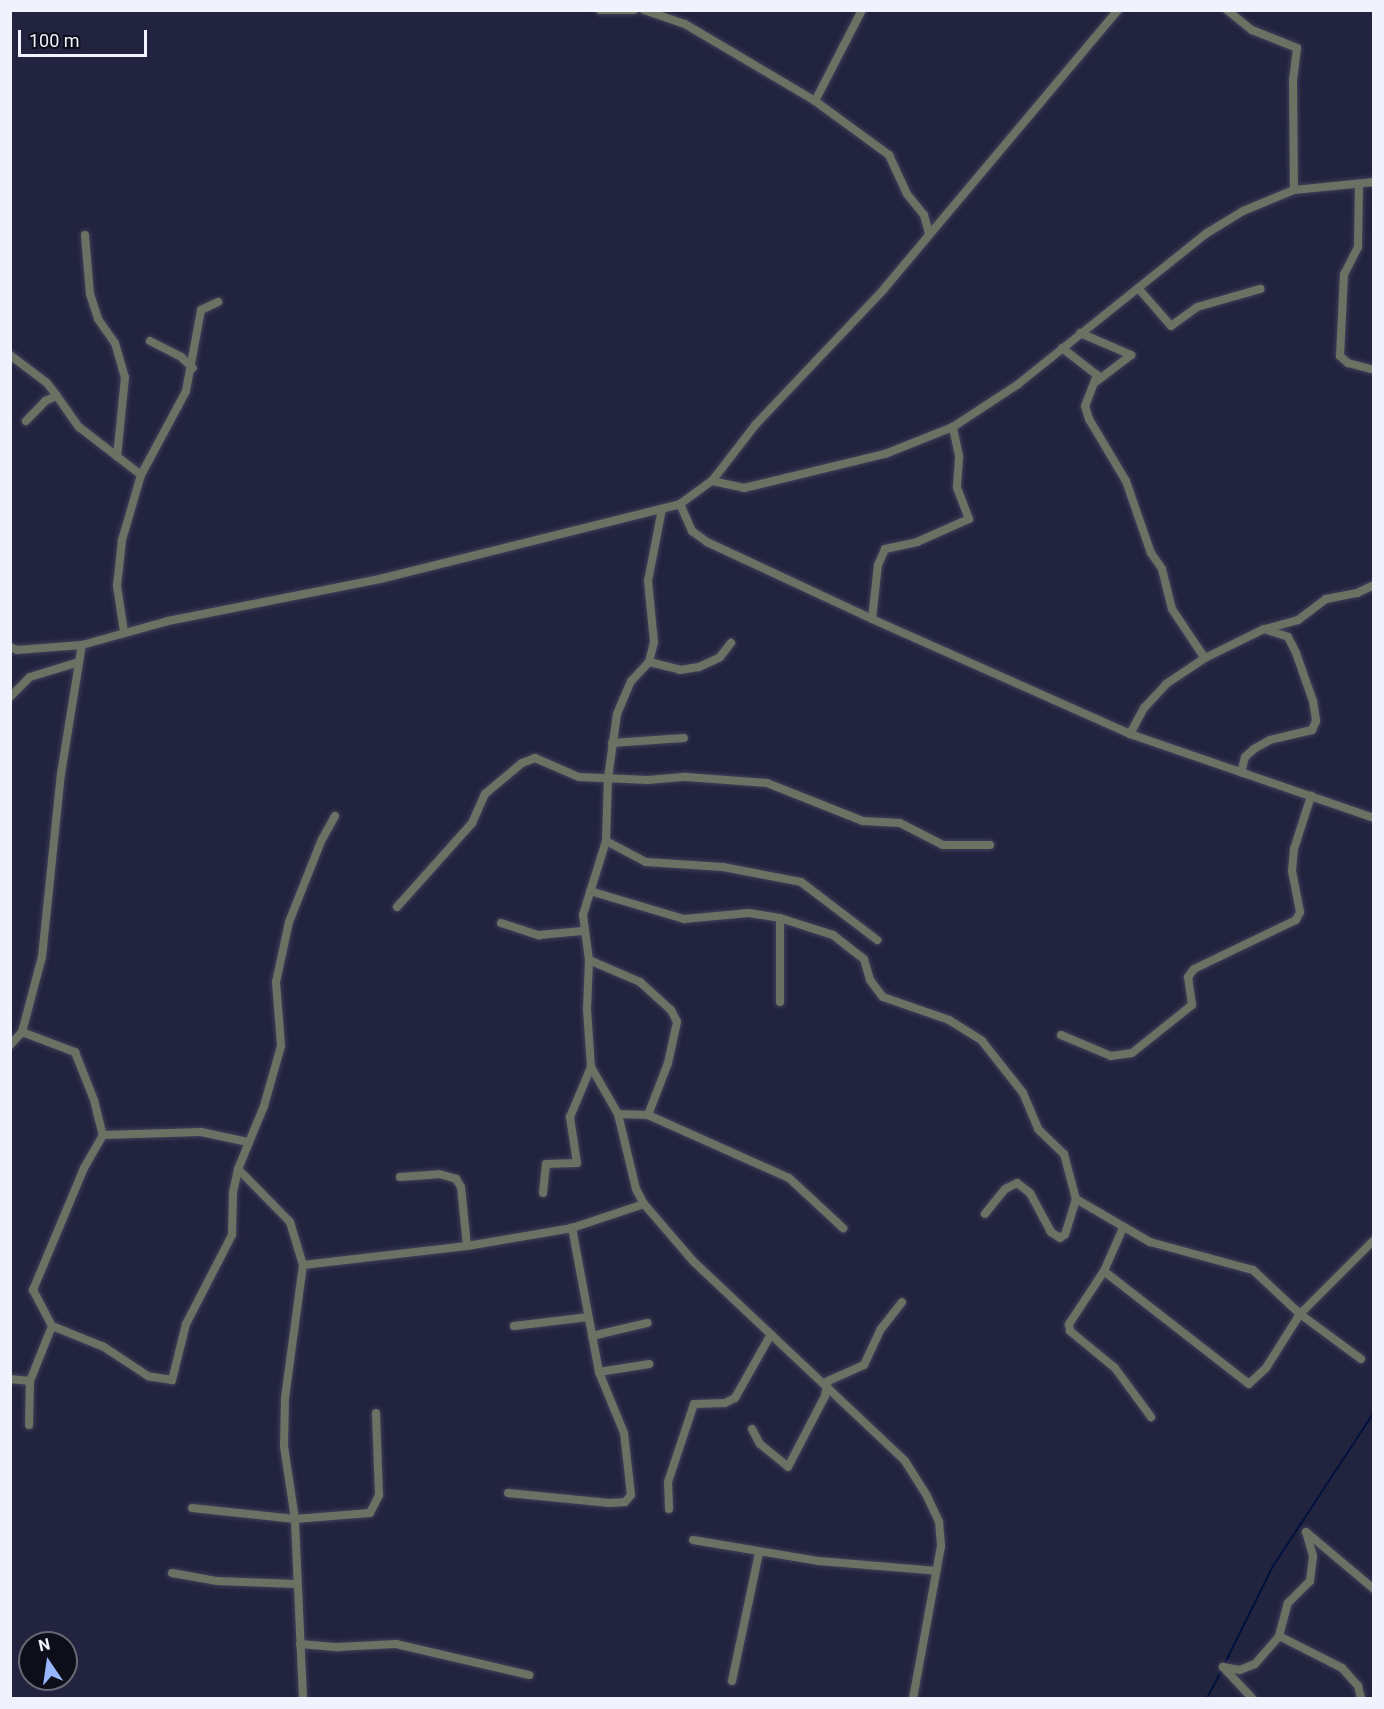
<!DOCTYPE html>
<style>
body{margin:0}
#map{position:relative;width:1384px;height:1709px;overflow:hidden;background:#22233e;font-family:Roboto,sans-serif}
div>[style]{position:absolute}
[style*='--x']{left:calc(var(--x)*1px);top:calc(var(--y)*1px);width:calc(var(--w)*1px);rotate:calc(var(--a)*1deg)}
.stream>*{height:2px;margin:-1px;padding:0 1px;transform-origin:1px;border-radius:1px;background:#00113e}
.roads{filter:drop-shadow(0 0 2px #3f4059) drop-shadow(0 0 2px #3f4059)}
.street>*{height:8px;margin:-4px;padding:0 4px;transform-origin:4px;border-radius:4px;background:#6c7163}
span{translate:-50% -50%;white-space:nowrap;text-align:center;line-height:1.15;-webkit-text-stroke:4.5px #0d0e1a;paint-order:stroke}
.frame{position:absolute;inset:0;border:12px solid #f1f2fd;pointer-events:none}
.north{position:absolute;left:18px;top:1631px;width:60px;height:60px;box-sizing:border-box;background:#0d0e1a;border:2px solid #686975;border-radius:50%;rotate:347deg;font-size:16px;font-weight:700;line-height:24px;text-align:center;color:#f1f2fd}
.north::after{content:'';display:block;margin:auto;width:21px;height:27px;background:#98b6fd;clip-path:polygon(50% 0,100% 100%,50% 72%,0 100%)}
.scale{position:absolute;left:18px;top:30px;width:129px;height:27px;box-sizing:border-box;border:3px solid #f1f2fd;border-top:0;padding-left:8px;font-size:18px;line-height:21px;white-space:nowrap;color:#f1f2fd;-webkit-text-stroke:4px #0d0e1a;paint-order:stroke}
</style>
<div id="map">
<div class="stream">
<i style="--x:1224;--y:1665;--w:110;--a:-63.7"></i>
<i style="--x:1273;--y:1566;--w:184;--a:-56.7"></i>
<i style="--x:1207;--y:1698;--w:32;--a:-62"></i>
</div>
<div class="roads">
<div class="street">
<i style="--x:600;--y:10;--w:34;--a:0"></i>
<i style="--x:644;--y:10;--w:43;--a:18.9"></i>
<i style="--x:685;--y:24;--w:151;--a:30.6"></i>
<i style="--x:815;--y:101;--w:92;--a:36.1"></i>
<i style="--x:889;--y:155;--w:43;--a:65.2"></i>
<i style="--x:907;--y:194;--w:27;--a:51"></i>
<i style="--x:924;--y:215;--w:20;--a:75"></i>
<i style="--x:1227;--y:10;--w:32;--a:39"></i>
<i style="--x:1252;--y:30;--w:48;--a:21.8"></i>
<i style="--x:1297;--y:48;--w:32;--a:97"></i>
<i style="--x:1293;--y:80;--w:110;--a:89.5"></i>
<i style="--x:815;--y:101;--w:102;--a:-62.7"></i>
<i style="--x:1359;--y:184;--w:63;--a:90.9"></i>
<i style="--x:1358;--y:247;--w:30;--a:117"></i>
<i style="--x:1344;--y:274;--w:82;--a:92.8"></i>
<i style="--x:1340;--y:356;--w:11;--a:41"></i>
<i style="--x:1348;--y:363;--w:27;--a:15"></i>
<i style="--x:85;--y:235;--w:59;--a:85.2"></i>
<i style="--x:90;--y:294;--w:26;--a:72"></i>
<i style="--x:98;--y:319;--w:29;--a:55"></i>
<i style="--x:115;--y:343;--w:35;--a:74"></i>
<i style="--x:125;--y:377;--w:80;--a:95.7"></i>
<i style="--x:1138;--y:288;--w:50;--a:49"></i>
<i style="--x:1171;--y:326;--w:32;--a:-36"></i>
<i style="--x:1197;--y:307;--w:66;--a:-15.9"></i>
<i style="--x:1080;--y:333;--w:56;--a:23.3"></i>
<i style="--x:1131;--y:355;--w:43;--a:142.6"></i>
<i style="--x:150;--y:341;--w:35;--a:27"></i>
<i style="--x:181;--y:357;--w:16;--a:43"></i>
<i style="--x:1062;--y:348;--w:44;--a:37.6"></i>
<i style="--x:1097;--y:375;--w:33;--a:111"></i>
<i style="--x:1085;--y:406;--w:14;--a:73"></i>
<i style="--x:1089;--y:419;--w:72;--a:59.2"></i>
<i style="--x:1126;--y:481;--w:76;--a:70.9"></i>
<i style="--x:1151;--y:553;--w:19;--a:55"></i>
<i style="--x:1162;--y:569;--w:41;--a:76"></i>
<i style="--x:1172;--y:609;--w:54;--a:56.3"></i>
<i style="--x:1202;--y:654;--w:5;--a:53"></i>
<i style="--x:1205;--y:658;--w:66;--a:-26.2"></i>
<i style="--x:1264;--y:629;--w:25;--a:18"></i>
<i style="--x:1288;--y:637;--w:18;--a:63"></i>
<i style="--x:1296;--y:653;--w:51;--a:70.5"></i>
<i style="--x:1313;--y:701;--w:20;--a:81"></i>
<i style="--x:1316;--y:721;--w:10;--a:114"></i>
<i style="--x:1312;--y:730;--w:43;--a:166.6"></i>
<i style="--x:1270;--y:740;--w:18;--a:151"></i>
<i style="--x:1254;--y:749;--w:12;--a:138"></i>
<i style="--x:1245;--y:757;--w:16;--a:104"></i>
<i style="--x:10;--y:355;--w:46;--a:37.1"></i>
<i style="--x:47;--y:383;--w:16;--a:52"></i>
<i style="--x:26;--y:421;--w:28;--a:-46"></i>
<i style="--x:45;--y:401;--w:13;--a:-23"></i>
<i style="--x:57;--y:396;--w:38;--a:55"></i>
<i style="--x:79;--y:427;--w:78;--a:37.7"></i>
<i style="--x:141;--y:475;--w:68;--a:106.3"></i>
<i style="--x:122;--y:540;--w:46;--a:96.2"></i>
<i style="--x:117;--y:586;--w:47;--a:81.3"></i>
<i style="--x:141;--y:475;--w:95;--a:-61.8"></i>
<i style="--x:186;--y:391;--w:82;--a:-79.5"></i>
<i style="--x:201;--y:310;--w:19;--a:-25"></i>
<i style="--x:712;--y:481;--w:33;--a:12"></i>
<i style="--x:744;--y:488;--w:145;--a:-13.6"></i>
<i style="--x:885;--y:454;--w:73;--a:-21.7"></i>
<i style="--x:953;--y:427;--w:77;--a:-33.3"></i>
<i style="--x:1017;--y:385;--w:243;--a:-38.7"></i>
<i style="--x:1207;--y:233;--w:42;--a:-31.4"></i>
<i style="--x:1243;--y:211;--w:55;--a:-22.4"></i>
<i style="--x:1294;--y:190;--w:80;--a:-5.7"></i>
<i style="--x:680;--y:504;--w:30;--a:66"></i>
<i style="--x:692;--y:531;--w:19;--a:36"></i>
<i style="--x:707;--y:542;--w:182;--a:25"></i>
<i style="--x:872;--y:619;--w:282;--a:24"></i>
<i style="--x:1130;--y:734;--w:258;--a:19"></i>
<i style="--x:662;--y:509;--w:73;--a:101"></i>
<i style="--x:648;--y:581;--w:61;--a:84.4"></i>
<i style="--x:654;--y:642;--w:21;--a:104"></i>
<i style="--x:649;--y:662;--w:26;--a:133"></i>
<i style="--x:631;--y:681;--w:36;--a:113"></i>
<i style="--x:617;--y:714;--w:65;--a:98"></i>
<i style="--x:608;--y:778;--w:63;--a:91.8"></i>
<i style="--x:606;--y:841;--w:77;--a:107.3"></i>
<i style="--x:583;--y:915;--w:45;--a:82.4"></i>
<i style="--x:589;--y:960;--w:49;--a:92.3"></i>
<i style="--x:587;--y:1009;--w:58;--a:86.1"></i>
<i style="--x:591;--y:1067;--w:54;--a:60.1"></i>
<i style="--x:618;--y:1114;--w:77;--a:76.5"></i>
<i style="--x:636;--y:1189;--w:17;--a:62"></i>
<i style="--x:644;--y:1204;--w:75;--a:49.3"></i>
<i style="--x:693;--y:1261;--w:291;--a:43.3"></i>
<i style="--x:905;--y:1461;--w:41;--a:57.8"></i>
<i style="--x:927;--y:1496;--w:29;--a:65"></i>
<i style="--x:939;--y:1522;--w:24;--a:85"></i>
<i style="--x:941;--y:1546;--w:155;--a:100.4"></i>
<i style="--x:872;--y:619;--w:54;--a:-83.7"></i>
<i style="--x:878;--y:565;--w:17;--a:-66"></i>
<i style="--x:885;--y:549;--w:33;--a:-12"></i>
<i style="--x:917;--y:542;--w:57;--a:-23.9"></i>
<i style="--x:969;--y:519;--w:34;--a:-111"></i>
<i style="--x:957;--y:487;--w:31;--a:-86"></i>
<i style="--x:959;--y:456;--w:30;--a:-102"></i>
<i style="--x:1265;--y:629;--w:34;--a:-15"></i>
<i style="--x:1298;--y:620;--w:35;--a:-37"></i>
<i style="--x:1326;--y:599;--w:32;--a:-11"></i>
<i style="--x:1357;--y:593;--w:19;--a:-25"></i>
<i style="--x:10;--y:647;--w:8;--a:23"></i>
<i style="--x:17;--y:650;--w:65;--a:-4.4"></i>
<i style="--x:82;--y:645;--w:89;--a:-15.6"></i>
<i style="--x:168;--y:621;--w:216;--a:-11.2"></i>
<i style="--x:380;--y:579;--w:309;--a:-14"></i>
<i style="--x:680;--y:504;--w:39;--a:-36"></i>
<i style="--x:712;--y:481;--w:72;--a:-52.3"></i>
<i style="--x:756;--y:424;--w:185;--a:-46.5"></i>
<i style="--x:883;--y:290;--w:366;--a:-50"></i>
<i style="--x:649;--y:662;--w:32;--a:14"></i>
<i style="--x:680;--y:670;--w:19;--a:-9"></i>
<i style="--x:699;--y:667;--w:23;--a:-25"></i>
<i style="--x:720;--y:657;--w:18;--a:-52"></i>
<i style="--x:10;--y:697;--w:28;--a:-45"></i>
<i style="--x:30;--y:677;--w:51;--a:-17"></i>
<i style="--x:1130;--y:734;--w:30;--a:-62"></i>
<i style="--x:1144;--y:708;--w:33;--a:-47"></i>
<i style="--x:1166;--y:684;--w:47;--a:-33.7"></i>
<i style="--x:612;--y:743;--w:72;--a:-4"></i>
<i style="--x:335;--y:816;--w:26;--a:119"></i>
<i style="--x:322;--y:839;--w:89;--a:111.7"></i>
<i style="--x:289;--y:922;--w:61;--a:102.2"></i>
<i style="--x:276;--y:982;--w:64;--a:85.5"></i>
<i style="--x:281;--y:1046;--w:62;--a:105.8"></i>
<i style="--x:264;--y:1106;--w:68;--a:112.4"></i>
<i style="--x:238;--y:1169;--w:74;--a:45.5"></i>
<i style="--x:290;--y:1222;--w:45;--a:73.2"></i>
<i style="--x:303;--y:1265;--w:165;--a:-6.6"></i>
<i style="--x:467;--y:1246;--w:107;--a:-9.7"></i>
<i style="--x:572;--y:1228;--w:76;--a:-18.4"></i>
<i style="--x:606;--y:841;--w:45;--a:27.7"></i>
<i style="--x:646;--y:862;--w:77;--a:3.7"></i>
<i style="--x:723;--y:867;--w:79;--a:10.9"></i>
<i style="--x:801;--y:882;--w:96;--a:37.3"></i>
<i style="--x:590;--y:891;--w:98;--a:16.6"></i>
<i style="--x:684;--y:919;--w:65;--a:-5.3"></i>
<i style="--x:749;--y:913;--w:31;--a:9"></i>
<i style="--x:780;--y:918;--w:56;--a:17.8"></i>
<i style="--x:833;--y:935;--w:39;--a:38"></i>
<i style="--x:864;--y:959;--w:22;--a:74"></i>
<i style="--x:870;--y:980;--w:21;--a:53"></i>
<i style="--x:883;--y:997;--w:70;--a:19.2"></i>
<i style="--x:949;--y:1020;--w:39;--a:32"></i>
<i style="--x:982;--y:1041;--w:66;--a:51.7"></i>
<i style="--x:1023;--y:1093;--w:39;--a:67"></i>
<i style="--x:1038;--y:1129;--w:36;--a:44"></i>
<i style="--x:1064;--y:1154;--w:47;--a:75.1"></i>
<i style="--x:1076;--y:1199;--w:37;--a:107"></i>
<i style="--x:1065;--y:1234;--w:6;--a:141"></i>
<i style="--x:1060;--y:1238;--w:11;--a:-146"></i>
<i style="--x:1051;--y:1232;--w:44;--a:-118.3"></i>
<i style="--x:1030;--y:1193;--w:16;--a:-142"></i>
<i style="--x:1017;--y:1183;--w:13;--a:153"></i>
<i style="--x:1005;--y:1189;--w:32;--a:129"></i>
<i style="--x:397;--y:907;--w:113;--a:-48.2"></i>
<i style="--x:472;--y:823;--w:32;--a:-66"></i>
<i style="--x:485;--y:794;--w:48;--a:-40"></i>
<i style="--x:522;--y:763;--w:14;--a:-21"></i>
<i style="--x:535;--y:758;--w:48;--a:23.4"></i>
<i style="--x:579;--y:777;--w:69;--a:2.5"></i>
<i style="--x:648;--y:780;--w:38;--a:-5"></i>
<i style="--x:686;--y:777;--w:81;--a:4.2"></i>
<i style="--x:767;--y:783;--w:103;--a:21.6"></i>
<i style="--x:863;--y:821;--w:37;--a:3"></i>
<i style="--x:900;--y:823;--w:48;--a:27.1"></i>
<i style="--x:943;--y:845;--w:47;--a:0"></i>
<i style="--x:501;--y:923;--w:40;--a:18"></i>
<i style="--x:539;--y:935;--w:43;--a:-5.3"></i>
<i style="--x:589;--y:960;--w:56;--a:23.3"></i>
<i style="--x:640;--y:982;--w:42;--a:42.1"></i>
<i style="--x:671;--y:1010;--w:13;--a:63"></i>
<i style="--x:677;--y:1022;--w:42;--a:102.4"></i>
<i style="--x:668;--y:1063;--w:56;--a:111"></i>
<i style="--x:648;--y:1115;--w:30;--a:-178"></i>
<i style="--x:780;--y:1002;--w:84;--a:-90"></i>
<i style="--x:22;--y:1032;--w:57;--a:20.7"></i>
<i style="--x:75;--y:1052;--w:52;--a:68.4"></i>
<i style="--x:94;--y:1100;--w:36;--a:76"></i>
<i style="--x:1061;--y:1035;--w:54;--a:22.8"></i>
<i style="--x:1111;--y:1056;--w:21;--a:-8"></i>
<i style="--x:1132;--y:1053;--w:77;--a:-38.7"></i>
<i style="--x:1192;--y:1005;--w:28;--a:-98"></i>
<i style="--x:1188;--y:977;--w:10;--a:-53"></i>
<i style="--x:1194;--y:969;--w:113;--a:-25.7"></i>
<i style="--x:1296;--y:920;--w:9;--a:-63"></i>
<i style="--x:1300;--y:912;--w:42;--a:-101"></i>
<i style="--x:1292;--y:871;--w:22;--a:-85"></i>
<i style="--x:1294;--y:849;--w:56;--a:-72.2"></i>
<i style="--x:10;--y:1045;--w:18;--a:-47"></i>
<i style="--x:22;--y:1032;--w:78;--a:-75.1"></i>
<i style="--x:42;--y:957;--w:184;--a:-84.1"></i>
<i style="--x:61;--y:774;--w:131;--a:-80.8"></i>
<i style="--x:648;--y:1115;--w:154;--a:24.1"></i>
<i style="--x:789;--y:1178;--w:74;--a:42.8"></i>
<i style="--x:238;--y:1169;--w:25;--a:102"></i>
<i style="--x:233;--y:1193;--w:42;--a:91.4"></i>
<i style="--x:232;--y:1235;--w:100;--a:117.3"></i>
<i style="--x:186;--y:1324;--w:58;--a:104"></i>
<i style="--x:172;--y:1380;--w:24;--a:-171"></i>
<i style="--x:148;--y:1376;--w:53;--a:-146.6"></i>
<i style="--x:104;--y:1347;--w:56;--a:-158"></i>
<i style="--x:52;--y:1326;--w:41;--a:-117.8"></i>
<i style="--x:33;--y:1290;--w:132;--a:-67.3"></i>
<i style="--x:84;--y:1168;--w:38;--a:-60"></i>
<i style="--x:103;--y:1135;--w:98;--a:-1.8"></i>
<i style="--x:201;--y:1132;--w:48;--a:12"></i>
<i style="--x:400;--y:1177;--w:39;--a:-4"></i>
<i style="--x:439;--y:1174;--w:18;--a:16"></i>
<i style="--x:456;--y:1179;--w:9;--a:58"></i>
<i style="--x:461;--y:1187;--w:59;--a:84.2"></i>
<i style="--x:543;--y:1193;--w:29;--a:-84"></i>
<i style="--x:546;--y:1164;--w:31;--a:-2"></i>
<i style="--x:577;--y:1163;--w:47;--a:-98.7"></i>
<i style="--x:570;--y:1117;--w:54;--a:-67.2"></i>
<i style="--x:1076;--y:1199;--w:86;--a:30.2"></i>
<i style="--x:1150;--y:1242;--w:107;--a:15.2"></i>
<i style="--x:1253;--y:1270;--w:64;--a:43.1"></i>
<i style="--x:1300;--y:1314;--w:64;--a:122.2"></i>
<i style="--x:1266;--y:1368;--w:23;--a:137"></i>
<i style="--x:1249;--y:1384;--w:184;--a:-142.1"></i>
<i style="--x:1104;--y:1271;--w:64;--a:123.4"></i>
<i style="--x:1069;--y:1324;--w:7;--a:82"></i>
<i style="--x:1070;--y:1331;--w:58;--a:39.4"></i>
<i style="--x:1115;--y:1368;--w:61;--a:53.7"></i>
<i style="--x:1104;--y:1271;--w:47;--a:-66.2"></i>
<i style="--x:514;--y:1326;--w:75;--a:-6.9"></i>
<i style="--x:592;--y:1336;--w:57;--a:-13.3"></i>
<i style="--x:1361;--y:1359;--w:76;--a:-143.6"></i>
<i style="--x:1300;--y:1314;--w:105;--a:-45"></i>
<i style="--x:599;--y:1372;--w:51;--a:-9.1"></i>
<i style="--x:10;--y:1379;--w:20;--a:6"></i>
<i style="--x:30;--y:1381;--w:59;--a:-68.2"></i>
<i style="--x:29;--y:1425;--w:44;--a:-88.7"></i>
<i style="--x:752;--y:1429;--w:17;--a:62"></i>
<i style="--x:760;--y:1444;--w:36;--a:39"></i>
<i style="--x:788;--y:1467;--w:80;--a:-62.5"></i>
<i style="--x:825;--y:1396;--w:15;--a:-79"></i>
<i style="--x:828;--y:1381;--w:39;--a:-24"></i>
<i style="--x:864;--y:1365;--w:40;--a:-65"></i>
<i style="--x:881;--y:1329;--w:34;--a:-52"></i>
<i style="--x:508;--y:1493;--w:102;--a:5.6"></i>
<i style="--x:610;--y:1503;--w:15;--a:-4"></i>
<i style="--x:625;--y:1502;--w:9;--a:-49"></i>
<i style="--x:631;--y:1495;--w:62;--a:-96.4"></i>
<i style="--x:624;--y:1433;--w:66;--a:-112.3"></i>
<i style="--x:599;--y:1372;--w:147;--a:-100.6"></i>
<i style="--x:192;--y:1508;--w:104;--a:6.1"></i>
<i style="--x:295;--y:1519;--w:75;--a:-4.6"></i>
<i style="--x:370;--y:1513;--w:20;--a:-63"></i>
<i style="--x:379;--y:1495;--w:82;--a:-92.1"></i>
<i style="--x:669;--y:1509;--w:27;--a:-92"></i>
<i style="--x:668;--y:1482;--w:82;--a:-71.6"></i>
<i style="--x:694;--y:1404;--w:31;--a:-2"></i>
<i style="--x:725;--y:1403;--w:11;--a:-27"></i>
<i style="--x:735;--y:1398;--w:73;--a:-60.6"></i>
<i style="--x:693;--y:1540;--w:128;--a:9.5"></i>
<i style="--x:819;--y:1561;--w:118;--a:4.8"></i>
<i style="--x:172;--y:1573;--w:46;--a:10.1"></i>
<i style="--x:217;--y:1581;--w:80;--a:2.1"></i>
<i style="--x:1279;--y:1636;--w:71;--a:26.9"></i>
<i style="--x:1342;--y:1668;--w:24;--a:48"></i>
<i style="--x:1358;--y:1686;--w:12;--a:76"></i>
<i style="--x:300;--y:1644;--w:38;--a:5"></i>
<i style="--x:338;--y:1647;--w:58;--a:-3"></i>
<i style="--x:396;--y:1644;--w:137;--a:13.1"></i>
<i style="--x:1223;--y:1667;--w:17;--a:10"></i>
<i style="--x:1240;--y:1670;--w:16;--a:-22"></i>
<i style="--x:1255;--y:1664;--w:37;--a:-49"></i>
<i style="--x:1279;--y:1636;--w:34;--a:-75"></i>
<i style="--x:1288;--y:1603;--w:31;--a:-45"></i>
<i style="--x:1310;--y:1581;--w:25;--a:-83"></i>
<i style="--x:1313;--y:1556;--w:25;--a:-106"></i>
<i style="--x:1306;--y:1532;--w:89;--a:40"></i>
<i style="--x:1223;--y:1667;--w:42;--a:46.9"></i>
<i style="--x:732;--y:1681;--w:131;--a:-78.1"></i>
<i style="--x:303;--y:1698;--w:179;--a:-92.6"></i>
<i style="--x:295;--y:1519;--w:74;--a:-98.6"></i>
<i style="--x:284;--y:1446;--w:48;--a:-88.8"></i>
<i style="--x:285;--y:1398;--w:134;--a:-82.3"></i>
</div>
</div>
<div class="frame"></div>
<div class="north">N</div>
<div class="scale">100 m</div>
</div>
